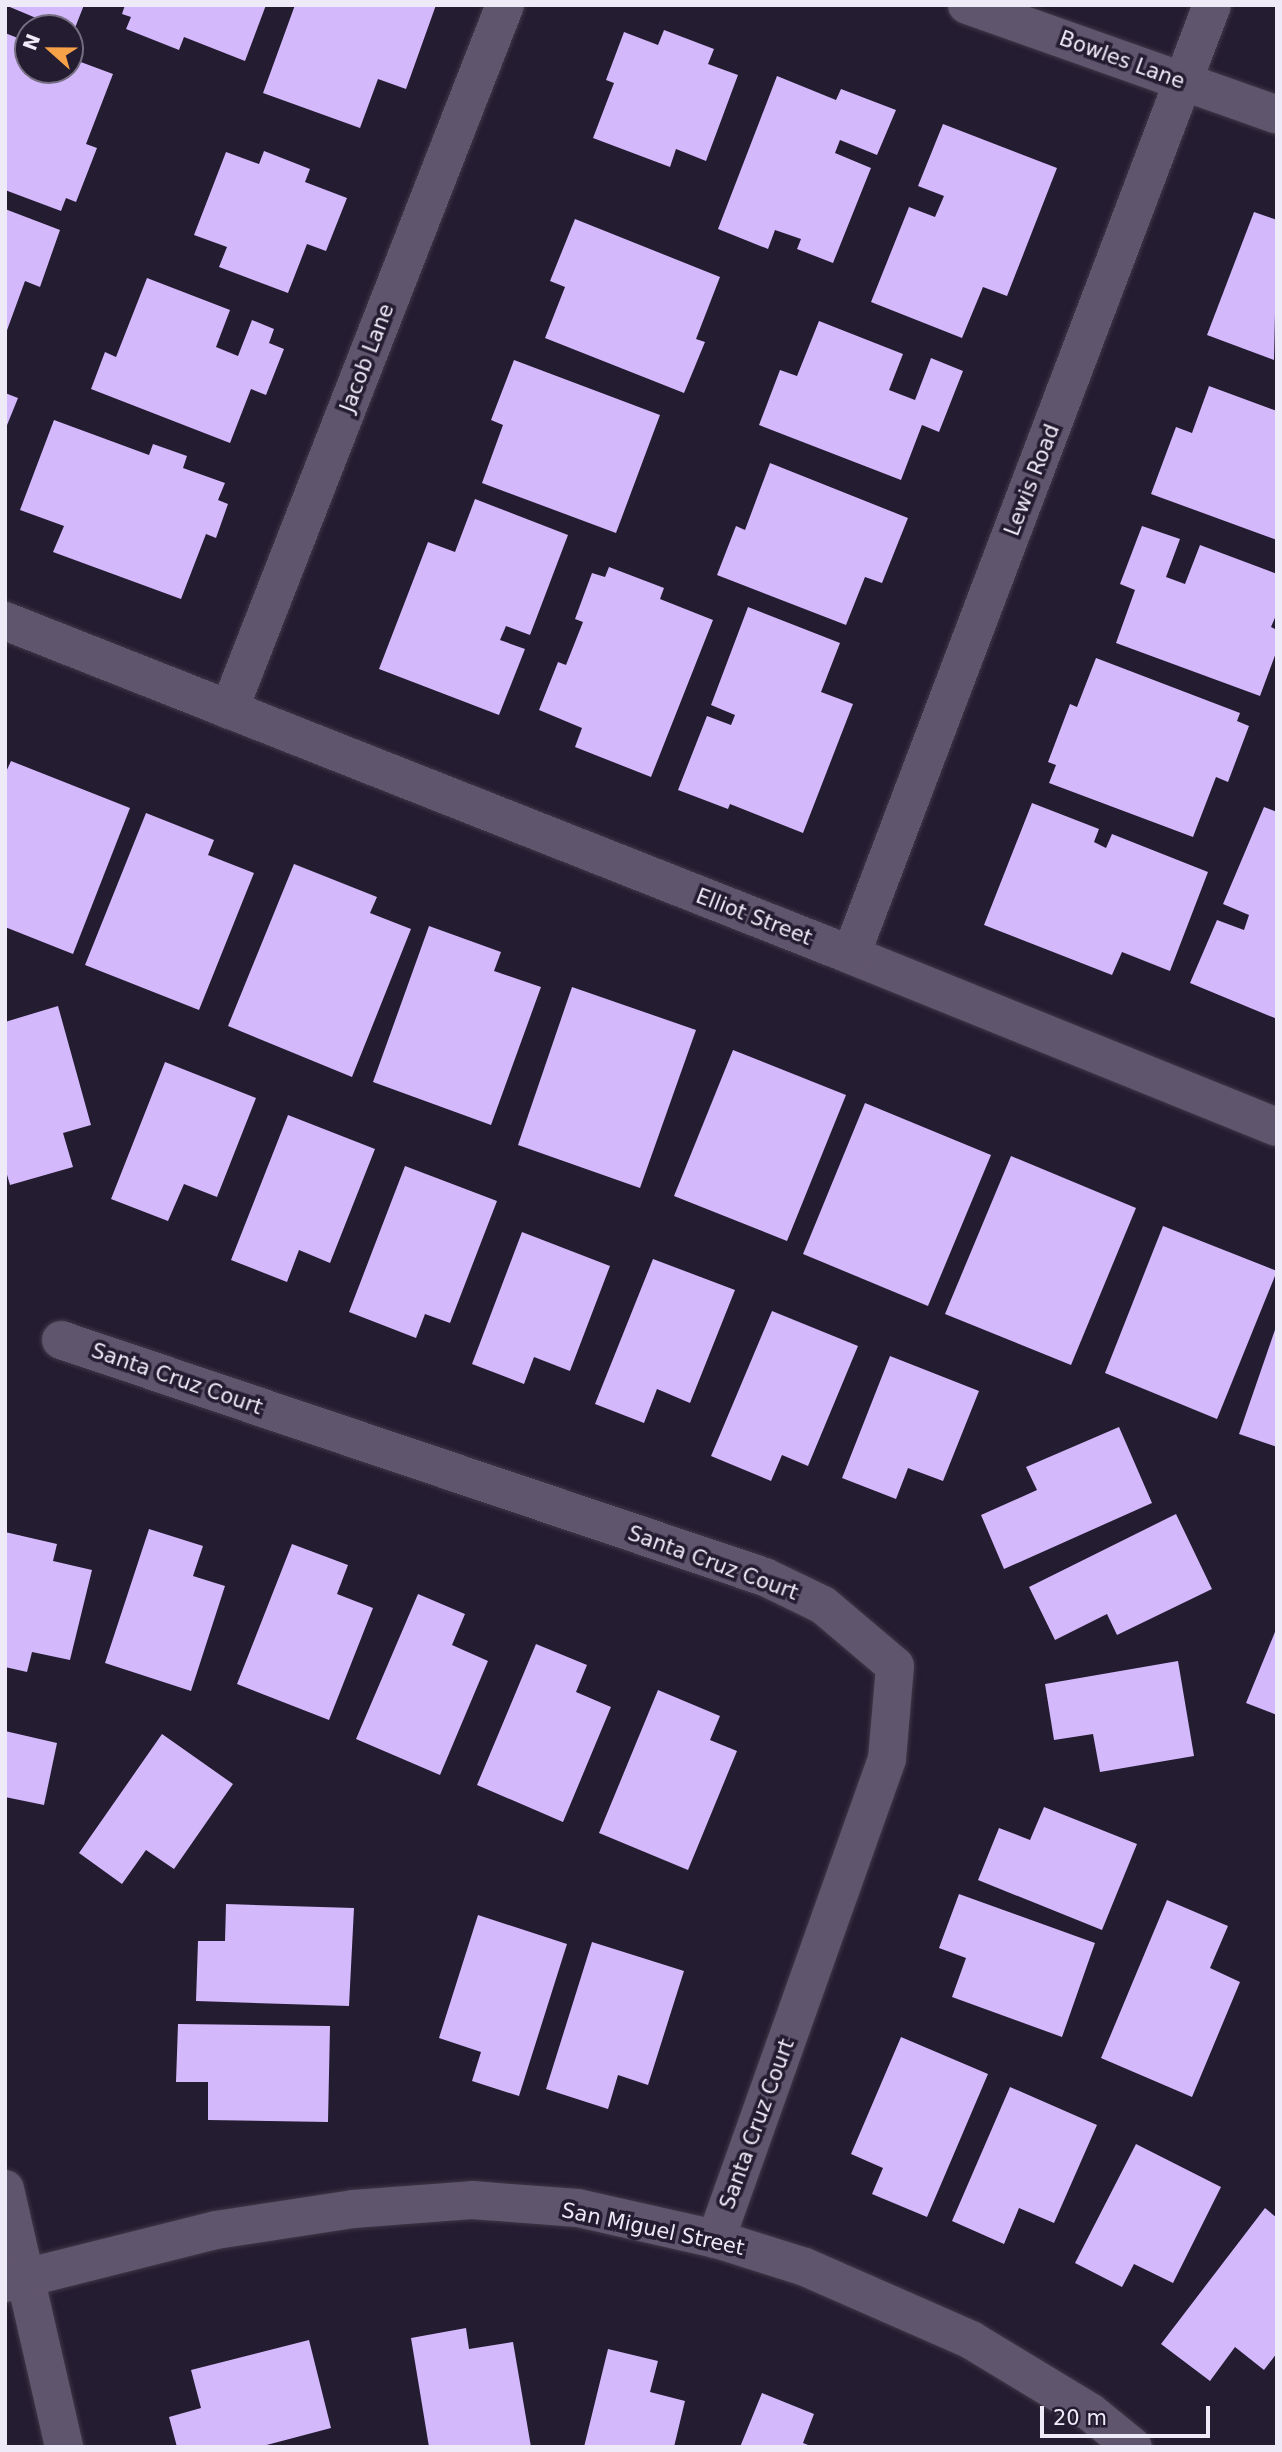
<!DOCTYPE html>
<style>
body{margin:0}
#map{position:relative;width:1282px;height:2452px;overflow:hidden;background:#241c30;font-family:"DejaVu Sans",sans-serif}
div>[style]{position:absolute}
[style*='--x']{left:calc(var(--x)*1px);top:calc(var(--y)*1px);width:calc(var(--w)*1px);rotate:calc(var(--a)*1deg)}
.building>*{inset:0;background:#d4b8fc}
.roads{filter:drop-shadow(0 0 2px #403848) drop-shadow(0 0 2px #403848)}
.minor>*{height:38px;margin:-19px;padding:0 19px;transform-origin:19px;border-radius:19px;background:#5f556c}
span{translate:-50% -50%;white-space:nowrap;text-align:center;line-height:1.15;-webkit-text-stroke:7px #241c30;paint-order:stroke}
.street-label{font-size:21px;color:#efeaf8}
.frame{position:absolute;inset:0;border:7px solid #efeaf8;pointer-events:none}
.north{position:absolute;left:14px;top:14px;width:70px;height:70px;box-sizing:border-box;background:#241c30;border:2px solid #756e80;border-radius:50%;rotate:291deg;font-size:19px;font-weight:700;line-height:28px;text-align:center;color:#efeaf8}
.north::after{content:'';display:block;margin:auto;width:24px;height:32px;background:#f7a148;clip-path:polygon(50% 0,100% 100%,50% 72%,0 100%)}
.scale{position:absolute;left:1040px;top:2406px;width:170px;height:32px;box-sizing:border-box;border:4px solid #efeaf8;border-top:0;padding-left:9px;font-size:21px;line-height:24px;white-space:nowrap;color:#efeaf8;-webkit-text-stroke:5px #241c30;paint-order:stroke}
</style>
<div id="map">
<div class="building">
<i style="clip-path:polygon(5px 5px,84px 5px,73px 33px,70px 28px,60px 28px)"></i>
<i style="clip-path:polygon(125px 5px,266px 5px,245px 61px,184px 37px,179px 50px,126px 29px,131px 17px,122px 14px)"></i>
<i style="clip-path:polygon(295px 5px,329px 7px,436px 5px,406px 89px,378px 79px,360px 128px,263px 93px)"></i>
<i style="clip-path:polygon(664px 30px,714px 49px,708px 64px,738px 75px,706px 161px,676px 149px,670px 167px,593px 138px,614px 83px,606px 80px,624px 32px,658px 45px)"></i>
<i style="clip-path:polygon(5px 33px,28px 42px,28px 70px,70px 70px,70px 58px,113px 74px,86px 144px,97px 148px,76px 202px,66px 198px,61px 211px,5px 190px)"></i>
<i style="clip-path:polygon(777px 76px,836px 100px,841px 89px,896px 110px,877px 155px,840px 140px,835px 153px,871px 168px,833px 263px,797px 249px,801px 239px,775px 230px,768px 249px,718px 229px)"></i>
<i style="clip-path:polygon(943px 124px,1057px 168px,1007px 296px,983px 287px,962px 338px,871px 302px,909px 207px,935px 217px,944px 196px,918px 186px)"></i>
<i style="clip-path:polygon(264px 151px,310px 169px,305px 182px,347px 198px,326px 251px,307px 244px,288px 293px,219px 267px,227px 247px,194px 235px,226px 152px,259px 164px)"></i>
<i style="clip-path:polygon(5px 209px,60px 230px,40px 287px,25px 281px,6px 333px)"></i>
<i style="clip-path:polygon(1254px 212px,1277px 220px,1274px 360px,1207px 335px)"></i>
<i style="clip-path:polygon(575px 219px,720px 277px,696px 339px,705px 342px,684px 393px,545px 338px,565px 287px,550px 281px)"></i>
<i style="clip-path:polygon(147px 278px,230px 310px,216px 347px,238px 356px,252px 320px,274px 329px,269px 343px,284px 349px,266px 395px,251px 389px,230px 443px,91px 389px,105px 352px,116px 357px)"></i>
<i style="clip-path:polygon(819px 321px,903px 354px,889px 390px,915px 400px,931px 358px,963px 371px,939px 432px,922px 425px,901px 480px,759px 425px,780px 370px,797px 376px)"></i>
<i style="clip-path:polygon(514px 360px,660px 415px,616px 533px,482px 483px,503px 425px,491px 420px)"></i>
<i style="clip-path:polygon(1209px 386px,1277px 411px,1277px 540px,1151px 494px,1176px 427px,1192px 433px)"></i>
<i style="clip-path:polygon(5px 393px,18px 398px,5px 430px)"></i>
<i style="clip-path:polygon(54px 420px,149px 455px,153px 444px,187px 456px,183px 468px,225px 483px,218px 500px,228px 504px,216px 538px,206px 534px,181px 599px,53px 552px,64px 526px,20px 510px)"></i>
<i style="clip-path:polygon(770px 463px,908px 518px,882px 583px,865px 577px,846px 625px,717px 575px,736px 526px,745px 530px)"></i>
<i style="clip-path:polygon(475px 499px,568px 535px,530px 635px,506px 626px,500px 640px,525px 649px,499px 715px,379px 669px,428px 542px,455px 552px)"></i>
<i style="clip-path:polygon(1142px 526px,1180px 539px,1166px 577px,1185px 584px,1200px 545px,1277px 574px,1277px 613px,1271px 627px,1277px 630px,1277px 650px,1260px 696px,1116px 643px,1135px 590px,1120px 584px)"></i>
<i style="clip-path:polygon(609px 567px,664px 588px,660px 599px,713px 620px,651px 777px,575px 747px,582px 728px,539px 710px,558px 662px,566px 665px,583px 622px,575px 619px,592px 573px,605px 577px)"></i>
<i style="clip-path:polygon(748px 607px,840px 643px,821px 692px,853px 704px,803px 833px,730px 804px,728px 809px,678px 790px,707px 716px,731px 725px,735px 715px,711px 705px)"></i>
<i style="clip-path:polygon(1096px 658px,1240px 713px,1237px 721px,1249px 726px,1228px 782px,1216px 777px,1193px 837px,1049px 783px,1056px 765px,1048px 762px,1070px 704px,1077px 707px)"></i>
<i style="clip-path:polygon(11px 761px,130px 808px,73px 954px,5px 927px,5px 774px)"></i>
<i style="clip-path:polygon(1032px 803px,1099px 829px,1094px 842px,1106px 848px,1112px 834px,1208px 872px,1170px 971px,1122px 952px,1112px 975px,984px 925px)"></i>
<i style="clip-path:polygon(1264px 807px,1277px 812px,1277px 1019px,1190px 983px,1217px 920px,1244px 930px,1249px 915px,1223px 904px)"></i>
<i style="clip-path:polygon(146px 813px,214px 840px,208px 855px,254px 873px,199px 1010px,85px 965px)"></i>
<i style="clip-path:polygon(294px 864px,377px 897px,370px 913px,411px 929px,352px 1077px,228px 1026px)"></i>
<i style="clip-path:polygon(429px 926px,501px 952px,494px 971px,541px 987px,491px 1125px,373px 1082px)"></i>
<i style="clip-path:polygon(572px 987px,696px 1030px,640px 1188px,518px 1145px)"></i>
<i style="clip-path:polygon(58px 1006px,91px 1125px,63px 1133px,73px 1167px,10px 1185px,5px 1168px,5px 1022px)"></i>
<i style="clip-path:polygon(733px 1050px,846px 1095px,787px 1241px,674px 1196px)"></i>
<i style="clip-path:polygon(165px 1062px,256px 1098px,217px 1197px,184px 1184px,168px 1221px,111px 1199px)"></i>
<i style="clip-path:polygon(865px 1103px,991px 1155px,928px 1306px,803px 1254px)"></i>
<i style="clip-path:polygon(288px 1115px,375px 1149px,330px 1263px,299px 1250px,287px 1282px,231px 1260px)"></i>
<i style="clip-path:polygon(1011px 1156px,1136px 1208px,1071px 1365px,945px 1314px)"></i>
<i style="clip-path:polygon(405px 1166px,497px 1201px,450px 1323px,425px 1314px,416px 1338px,349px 1312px)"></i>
<i style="clip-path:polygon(1163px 1226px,1277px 1271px,1217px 1419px,1105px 1373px)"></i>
<i style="clip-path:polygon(522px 1232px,610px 1266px,570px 1371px,534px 1357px,524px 1384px,472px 1364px)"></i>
<i style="clip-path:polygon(653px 1259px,735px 1290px,690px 1403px,657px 1389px,644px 1423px,595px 1404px)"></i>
<i style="clip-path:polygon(772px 1311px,858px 1346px,808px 1466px,782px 1455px,771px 1481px,711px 1456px)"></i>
<i style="clip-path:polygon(1276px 1327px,1277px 1327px,1277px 1447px,1239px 1434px)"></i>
<i style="clip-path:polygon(890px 1356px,979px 1391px,943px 1481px,908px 1468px,896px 1499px,842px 1478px)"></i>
<i style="clip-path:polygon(1119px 1427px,1152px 1503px,1004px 1569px,981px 1515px,1037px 1490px,1026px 1467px)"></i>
<i style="clip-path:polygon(1176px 1514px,1212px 1589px,1117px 1635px,1107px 1614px,1055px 1640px,1029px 1587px)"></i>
<i style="clip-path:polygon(149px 1529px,203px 1546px,193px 1576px,225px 1586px,191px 1691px,105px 1663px)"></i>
<i style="clip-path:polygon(5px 1532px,57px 1544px,53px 1561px,92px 1570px,70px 1660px,32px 1652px,27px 1672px,5px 1667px)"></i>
<i style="clip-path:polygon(292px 1544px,348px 1565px,337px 1594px,373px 1608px,329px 1720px,237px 1684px)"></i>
<i style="clip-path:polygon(418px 1594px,465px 1614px,452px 1645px,488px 1661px,440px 1775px,356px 1739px)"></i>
<i style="clip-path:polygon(1277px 1627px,1277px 1715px,1246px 1703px)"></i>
<i style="clip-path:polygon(536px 1644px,587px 1665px,576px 1692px,611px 1707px,563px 1822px,477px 1785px)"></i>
<i style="clip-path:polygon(1178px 1661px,1194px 1756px,1100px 1772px,1093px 1734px,1054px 1740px,1045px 1684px)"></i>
<i style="clip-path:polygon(658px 1690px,720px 1716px,710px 1740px,737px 1751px,688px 1870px,599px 1833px)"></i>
<i style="clip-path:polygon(5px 1731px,57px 1743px,44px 1805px,5px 1797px)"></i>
<i style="clip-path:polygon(162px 1734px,233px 1784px,174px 1869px,146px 1850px,122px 1884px,79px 1853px)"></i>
<i style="clip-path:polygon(1044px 1807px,1137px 1844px,1102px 1930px,978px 1880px,999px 1828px,1030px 1840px)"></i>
<i style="clip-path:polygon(959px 1894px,1095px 1943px,1062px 2037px,952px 1997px,966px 1958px,939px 1948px)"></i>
<i style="clip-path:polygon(1167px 1900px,1228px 1926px,1210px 1968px,1240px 1982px,1192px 2097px,1101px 2058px)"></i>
<i style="clip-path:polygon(226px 1904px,354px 1908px,349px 2006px,196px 2001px,198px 1941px,225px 1941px)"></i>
<i style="clip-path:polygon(478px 1915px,567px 1944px,519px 2096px,472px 2081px,481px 2052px,439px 2038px)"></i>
<i style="clip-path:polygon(592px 1942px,684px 1971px,648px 2085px,618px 2075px,608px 2109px,546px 2089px)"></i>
<i style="clip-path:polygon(178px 2024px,330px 2026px,328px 2122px,208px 2120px,208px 2082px,176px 2082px)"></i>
<i style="clip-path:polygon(901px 2037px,988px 2074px,927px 2217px,872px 2194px,883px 2168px,851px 2154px)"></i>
<i style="clip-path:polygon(1010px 2087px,1097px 2125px,1054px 2223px,1019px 2208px,1004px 2244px,952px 2221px)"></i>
<i style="clip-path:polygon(1136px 2144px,1221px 2187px,1173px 2283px,1134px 2264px,1122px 2287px,1075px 2263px)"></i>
<i style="clip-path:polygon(1265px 2208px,1277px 2218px,1277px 2353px,1264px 2370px,1235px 2347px,1210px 2381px,1161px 2344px)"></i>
<i style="clip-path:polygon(466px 2328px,469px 2349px,513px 2342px,531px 2447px,429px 2447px,411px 2338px)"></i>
<i style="clip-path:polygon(309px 2340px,331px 2428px,259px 2447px,177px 2447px,169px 2417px,201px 2408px,191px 2370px)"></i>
<i style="clip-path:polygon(608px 2349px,658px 2361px,650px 2392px,685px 2401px,674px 2447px,584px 2447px)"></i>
<i style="clip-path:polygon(762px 2393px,814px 2414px,803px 2443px,813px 2447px,740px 2447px)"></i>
</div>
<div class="roads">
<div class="minor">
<i style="--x:967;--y:5;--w:329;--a:19.5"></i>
<i style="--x:5;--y:621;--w:910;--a:21.54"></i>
<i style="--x:851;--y:955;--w:459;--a:22"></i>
<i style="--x:229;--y:710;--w:757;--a:-68.62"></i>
<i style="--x:851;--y:955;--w:1016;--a:-69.19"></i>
<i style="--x:61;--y:1340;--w:743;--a:18.61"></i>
<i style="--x:765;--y:1577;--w:64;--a:25.8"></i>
<i style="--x:823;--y:1605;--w:94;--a:40.3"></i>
<i style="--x:895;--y:1666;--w:93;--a:94.9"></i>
<i style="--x:887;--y:1759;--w:510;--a:109.61"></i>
<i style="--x:5;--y:2189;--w:265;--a:77.1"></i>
<i style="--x:5;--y:2283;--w:218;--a:-14.1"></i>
<i style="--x:216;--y:2230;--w:139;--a:-8.7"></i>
<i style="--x:353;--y:2209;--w:119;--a:-4.3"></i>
<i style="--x:472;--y:2200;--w:106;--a:4.3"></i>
<i style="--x:578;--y:2208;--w:141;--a:12.7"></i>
<i style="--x:716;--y:2239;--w:93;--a:17.5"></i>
<i style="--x:805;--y:2267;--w:181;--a:23.7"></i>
<i style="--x:971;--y:2340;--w:139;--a:31.2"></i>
<i style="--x:1090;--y:2412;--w:55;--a:39.1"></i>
</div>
</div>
<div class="street-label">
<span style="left:1122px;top:60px;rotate:20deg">Bowles Lane</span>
<span style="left:367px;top:358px;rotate:-69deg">Jacob Lane</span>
<span style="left:1032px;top:480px;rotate:-69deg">Lewis Road</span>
<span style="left:754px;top:917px;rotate:21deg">Elliot Street</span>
<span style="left:177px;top:1379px;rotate:19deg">Santa Cruz Court</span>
<span style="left:713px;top:1563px;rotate:20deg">Santa Cruz Court</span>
<span style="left:757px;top:2124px;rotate:-70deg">Santa Cruz Court</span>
<span style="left:653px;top:2229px;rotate:12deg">San Miguel Street</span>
</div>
<div class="frame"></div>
<div class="north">N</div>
<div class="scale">20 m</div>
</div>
